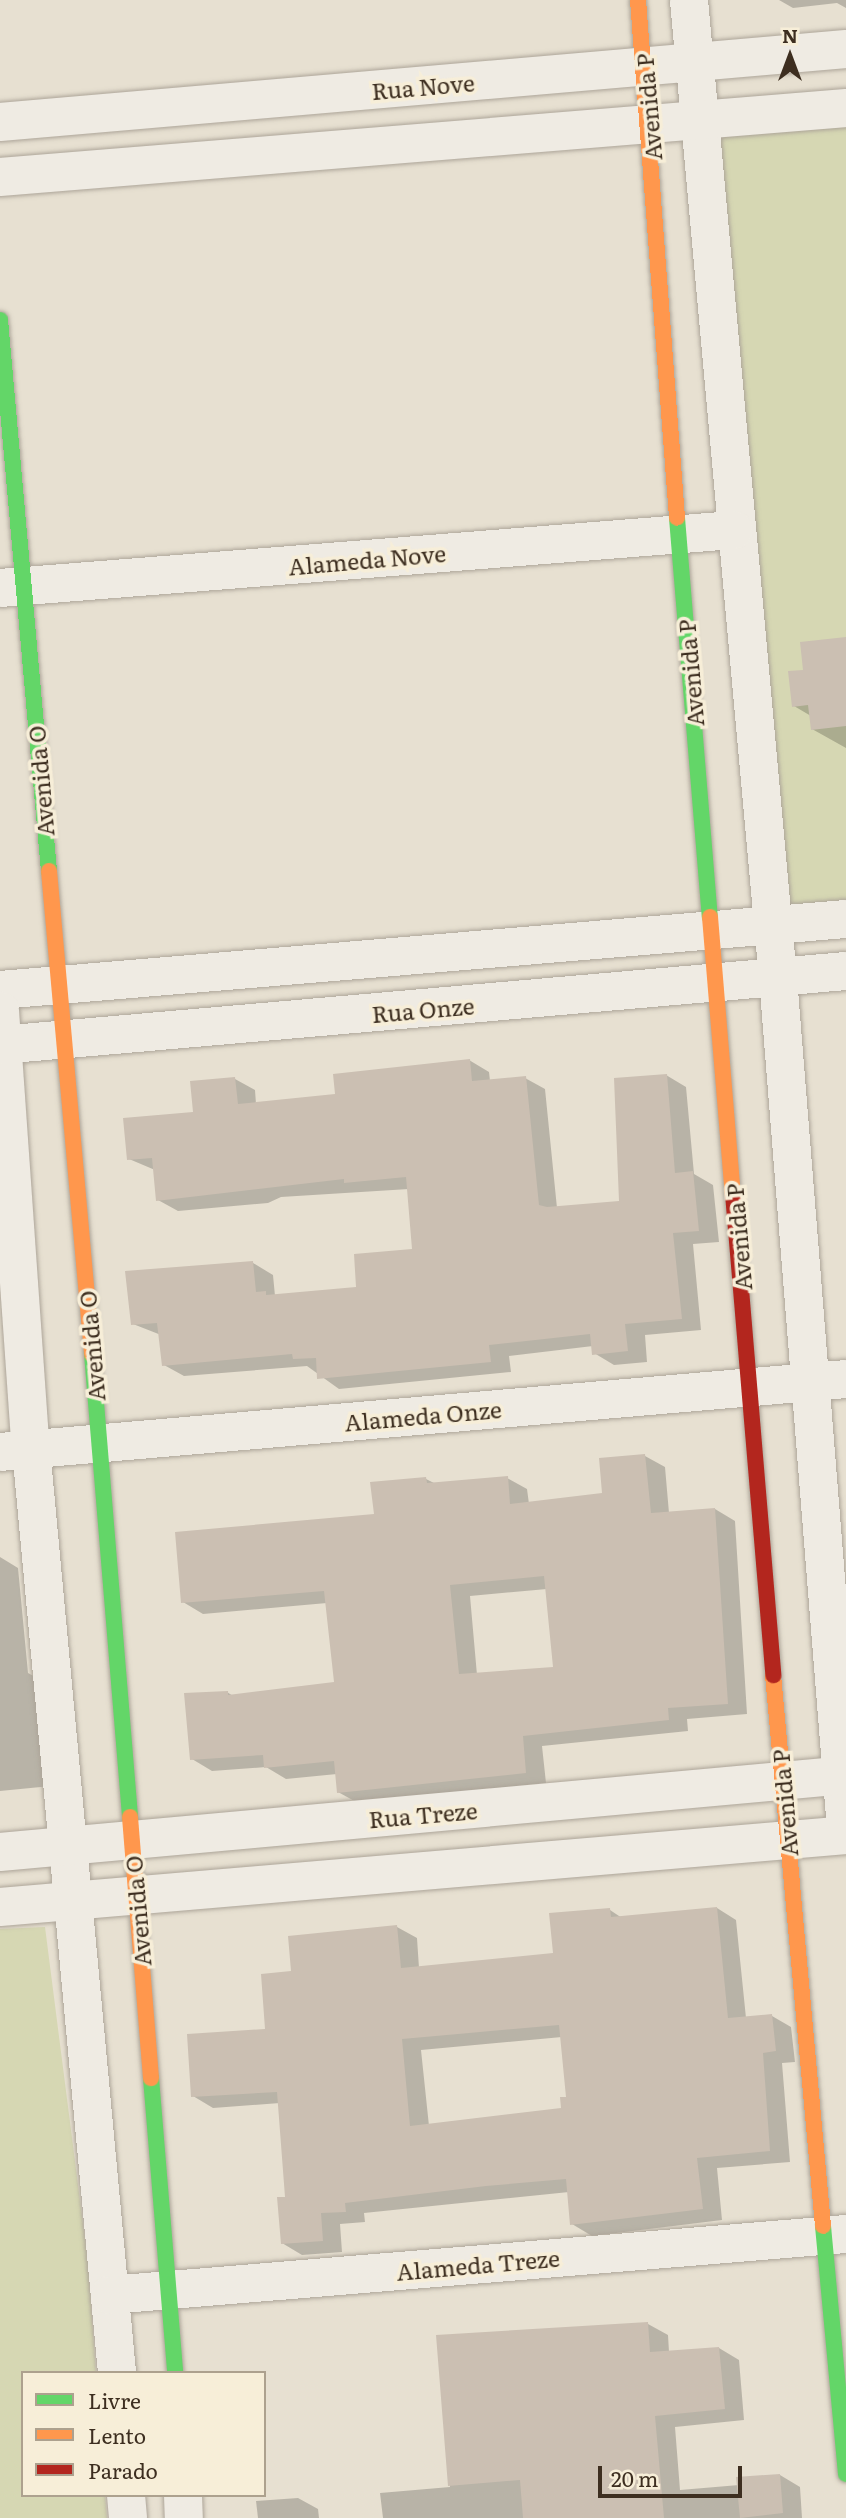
<!DOCTYPE html>
<style>
body{margin:0}
#map{position:relative;width:846px;height:2518px;overflow:hidden;background:#e7e0d1;font-family:Literata,serif}
div>[style]{position:absolute}
[style*='--x']{left:calc(var(--x)*1px);top:calc(var(--y)*1px);width:calc(var(--w)*1px);rotate:calc(var(--a)*1deg)}
.green>*{inset:0;background:#d6d7b3}
.shadow>*{inset:0;background:#0003}
.building>*{inset:0;background:#cbbfb2}
.roads{filter:drop-shadow(0 0 2px #ada599) drop-shadow(0 0 2px #ada599)}
.street>*{height:38px;margin:-19px;padding:0 19px;transform-origin:19px;border-radius:19px;background:#efebe3}
.fast>*{height:16px;margin:-8px;padding:0 8px;transform-origin:8px;border-radius:8px;background:#63d668}
.slow>*{height:16px;margin:-8px;padding:0 8px;transform-origin:8px;border-radius:8px;background:#ff974d}
.jam>*{height:16px;margin:-8px;padding:0 8px;transform-origin:8px;border-radius:8px;background:#b3261e}
span{translate:-50% -50%;white-space:nowrap;text-align:center;line-height:1.15;-webkit-text-stroke:7px #f7eed8;paint-order:stroke}
.street-label{font-size:23px;color:#3d2e20}
.legend{position:absolute;left:21px;top:2371px;width:245px;height:126px;box-sizing:border-box;background:#f7eed8;border:2px solid #ada18e;margin:0;padding:9px 12px;list-style:none;font-size:21px;color:#3d2e20}
.legend li{display:flex;align-items:center;gap:14px;height:35px}
.legend b{width:35px;border:2px solid #ada18e}
.north{position:absolute;left:755px;top:21px;width:70px;height:70px;-webkit-text-stroke:5px #f7eed8;paint-order:stroke;rotate:0deg;font-size:19px;font-weight:700;line-height:28px;text-align:center;color:#3d2e20}
.north::after{content:'';display:block;margin:auto;width:24px;height:32px;background:#3d2e20;clip-path:polygon(50% 0,100% 100%,50% 72%,0 100%)}
.scale{position:absolute;left:598px;top:2466px;width:144px;height:32px;box-sizing:border-box;border:4px solid #3d2e20;border-top:0;padding-left:9px;font-size:21px;line-height:24px;white-space:nowrap;color:#3d2e20;-webkit-text-stroke:5px #f7eed8;paint-order:stroke}
</style>
<div id="map">
<div class="green">
<i style="clip-path:polygon(846px 117px,846px 912px,776px 920px,707px 128px)"></i>
<i style="clip-path:polygon(45px 1927px,88px 2263px,96px 2373px,23px 2373px,23px 2495px,105px 2495px,107px 2518px,0 2518px,0 1929px)"></i>
</div>
<div class="shadow">
<i style="clip-path:polygon(779px 0,846px 0,846px 8px,837px 3px,793px 8px)"></i>
<i style="clip-path:polygon(846px 638px,846px 748px,812px 729px,811px 716px,794px 706px,805px 671px)"></i>
<i style="clip-path:polygon(469px 1060px,489px 1072px,490px 1081px,525px 1078px,545px 1089px,557px 1208px,620px 1203px,666px 1075px,686px 1087px,694px 1174px,713px 1185px,719px 1242px,693px 1244px,701px 1330px,645px 1335px,647px 1362px,614px 1365px,594px 1353px,593px 1346px,509px 1356px,511px 1372px,339px 1389px,307px 1366px,184px 1376px,164px 1365px,161px 1335px,133px 1324px,253px 1263px,273px 1275px,275px 1296px,358px 1289px,414px 1251px,409px 1189px,281px 1197px,268px 1203px,178px 1211px,158px 1200px,155px 1170px,129px 1159px,195px 1114px,235px 1079px,255px 1090px,256px 1104px,337px 1096px)"></i>
<i style="clip-path:polygon(evenodd,645px 1456px,665px 1467px,669px 1513px,715px 1509px,735px 1521px,747px 1714px,687px 1719px,688px 1731px,542px 1746px,546px 1783px,358px 1803px,338px 1792px,337px 1774px,286px 1779px,266px 1767px,212px 1771px,192px 1759px,227px 1692px,233px 1696px,336px 1683px,327px 1603px,203px 1614px,183px 1602px,375px 1516px,426px 1479px,436px 1484px,507px 1478px,527px 1489px,529px 1504px,604px 1495px,645px 1456px,547px 1589px,555px 1668px,477px 1675px,470px 1596px,547px 1589px)"></i>
<i style="clip-path:polygon(0 1557px,18px 1568px,28px 1673px,39px 1679px,51px 1786px,0 1791px)"></i>
<i style="clip-path:polygon(evenodd,717px 1908px,736px 1920px,746px 2018px,772px 2016px,791px 2027px,795px 2062px,782px 2063px,790px 2162px,717px 2168px,722px 2220px,592px 2236px,572px 2224px,569px 2192px,364px 2213px,365px 2222px,340px 2224px,342px 2252px,302px 2255px,282px 2243px,287px 2198px,280px 2103px,213px 2108px,193px 2096px,267px 2030px,293px 1973px,397px 1927px,417px 1938px,419px 1968px,555px 1955px,610px 1910px,622px 1918px,717px 1908px,562px 2037px,568px 2098px,563px 2110px,429px 2126px,421px 2050px,562px 2037px)"></i>
<i style="clip-path:polygon(648px 2324px,668px 2335px,669px 2352px,719px 2348px,739px 2360px,744px 2420px,675px 2427px,680px 2490px,739px 2485px,780px 2475px,800px 2487px,802px 2518px,383px 2518px,380px 2493px,450px 2487px,437px 2337px)"></i>
<i style="clip-path:polygon(298px 2498px,318px 2509px,319px 2518px,258px 2518px,256px 2501px)"></i>
</div>
<div class="building">
<i style="clip-path:polygon(846px 637px,846px 726px,811px 730px,808px 705px,792px 707px,788px 671px,803px 670px,800px 642px)"></i>
<i style="clip-path:polygon(470px 1059px,472px 1081px,526px 1076px,539px 1205px,547px 1207px,619px 1201px,614px 1078px,667px 1074px,675px 1173px,693px 1171px,699px 1231px,673px 1233px,682px 1319px,625px 1324px,628px 1351px,592px 1355px,590px 1334px,489px 1345px,491px 1362px,317px 1379px,316px 1358px,293px 1359px,292px 1354px,162px 1366px,157px 1323px,131px 1325px,125px 1271px,253px 1261px,256px 1292px,266px 1291px,266px 1295px,356px 1287px,354px 1254px,412px 1249px,406px 1177px,344px 1183px,344px 1179px,156px 1201px,152px 1158px,127px 1160px,123px 1118px,193px 1112px,190px 1081px,235px 1077px,238px 1104px,335px 1094px,333px 1074px)"></i>
<i style="clip-path:polygon(evenodd,645px 1454px,651px 1513px,715px 1508px,728px 1704px,668px 1708px,669px 1720px,523px 1736px,526px 1773px,385px 1788px,337px 1793px,334px 1761px,264px 1768px,263px 1755px,190px 1760px,184px 1693px,228px 1691px,228px 1695px,334px 1682px,324px 1591px,181px 1603px,175px 1532px,374px 1514px,370px 1482px,426px 1477px,427px 1483px,508px 1476px,510px 1504px,602px 1493px,599px 1458px,645px 1454px,544px 1576px,553px 1667px,459px 1674px,450px 1585px,544px 1576px)"></i>
<i style="clip-path:polygon(evenodd,717px 1907px,728px 2018px,772px 2014px,776px 2051px,763px 2053px,770px 2151px,697px 2158px,703px 2209px,570px 2225px,566px 2179px,486px 2186px,345px 2203px,346px 2212px,321px 2213px,323px 2241px,281px 2244px,277px 2197px,285px 2197px,277px 2092px,191px 2097px,187px 2034px,265px 2029px,261px 1974px,291px 1971px,288px 1936px,397px 1925px,401px 1968px,553px 1953px,549px 1913px,610px 1908px,611px 1917px,717px 1907px,559px 2025px,566px 2097px,560px 2097px,561px 2108px,410px 2126px,402px 2039px,559px 2025px)"></i>
<i style="clip-path:polygon(648px 2322px,650px 2352px,719px 2347px,725px 2409px,655px 2416px,664px 2518px,523px 2518px,520px 2480px,448px 2486px,436px 2335px)"></i>
<i style="clip-path:polygon(780px 2474px,783px 2513px,740px 2518px,736px 2477px)"></i>
</div>
<div class="roads">
<div class="street">
<i style="--x:689;--y:0;--w:982;--a:84.8"></i>
<i style="--x:778;--y:978;--w:854;--a:85.43"></i>
<i style="--x:0;--y:122;--w:849;--a:-4.93"></i>
<i style="--x:0;--y:177;--w:849;--a:-4.66"></i>
<i style="--x:0;--y:588;--w:736;--a:-4.52"></i>
<i style="--x:0;--y:990;--w:849;--a:-4.8"></i>
<i style="--x:0;--y:1011;--w:439;--a:86"></i>
<i style="--x:31;--y:1449;--w:928;--a:84.68"></i>
<i style="--x:0;--y:1045;--w:849;--a:-5"></i>
<i style="--x:0;--y:1452;--w:849;--a:-4.93"></i>
<i style="--x:0;--y:1852;--w:849;--a:-5.2"></i>
<i style="--x:0;--y:1907;--w:849;--a:-4.86"></i>
<i style="--x:110;--y:2295;--w:739;--a:-4.74"></i>
<i style="--x:126;--y:2495;--w:23;--a:85"></i>
<i style="--x:183;--y:2495;--w:23;--a:88"></i>
</div>
<div class="fast">
<i style="--x:0;--y:320;--w:553;--a:84.92"></i>
<i style="--x:677;--y:518;--w:400;--a:85.3"></i>
<i style="--x:92;--y:1354;--w:465;--a:85.3"></i>
<i style="--x:151;--y:2078;--w:296;--a:85.3"></i>
<i style="--x:823;--y:2226;--w:249;--a:84.7"></i>
</div>
<div class="slow">
<i style="--x:638;--y:0;--w:519;--a:85.69"></i>
<i style="--x:49;--y:871;--w:485;--a:84.9"></i>
<i style="--x:710;--y:917;--w:278;--a:85.3"></i>
<i style="--x:773;--y:1675;--w:553;--a:84.81"></i>
<i style="--x:130;--y:1817;--w:262;--a:85.4"></i>
</div>
<div class="jam">
<i style="--x:733;--y:1194;--w:483;--a:85.2"></i>
</div>
</div>
<div class="street-label">
<span style="left:423px;top:86px;rotate:-5deg">Rua Nove</span>
<span style="left:648px;top:107px;rotate:-95deg">Avenida P</span>
<span style="left:367px;top:559px;rotate:-5deg">Alameda Nove</span>
<span style="left:690px;top:673px;rotate:-95deg">Avenida P</span>
<span style="left:40px;top:781px;rotate:-95deg">Avenida O</span>
<span style="left:423px;top:1009px;rotate:-5deg">Rua Onze</span>
<span style="left:738px;top:1237px;rotate:-95deg">Avenida P</span>
<span style="left:91px;top:1346px;rotate:-95deg">Avenida O</span>
<span style="left:423px;top:1415px;rotate:-5deg">Alameda Onze</span>
<span style="left:784px;top:1803px;rotate:-95deg">Avenida P</span>
<span style="left:423px;top:1814px;rotate:-5deg">Rua Treze</span>
<span style="left:137px;top:1911px;rotate:-95deg">Avenida O</span>
<span style="left:478px;top:2264px;rotate:-5deg">Alameda Treze</span>
</div>
<ul class="legend">
<li><b style="height:9px;background:#63d668"></b>Livre</li>
<li><b style="height:9px;background:#ff974d"></b>Lento</li>
<li><b style="height:9px;background:#b3261e"></b>Parado</li>
</ul>
<div class="north">N</div>
<div class="scale">20 m</div>
</div>
